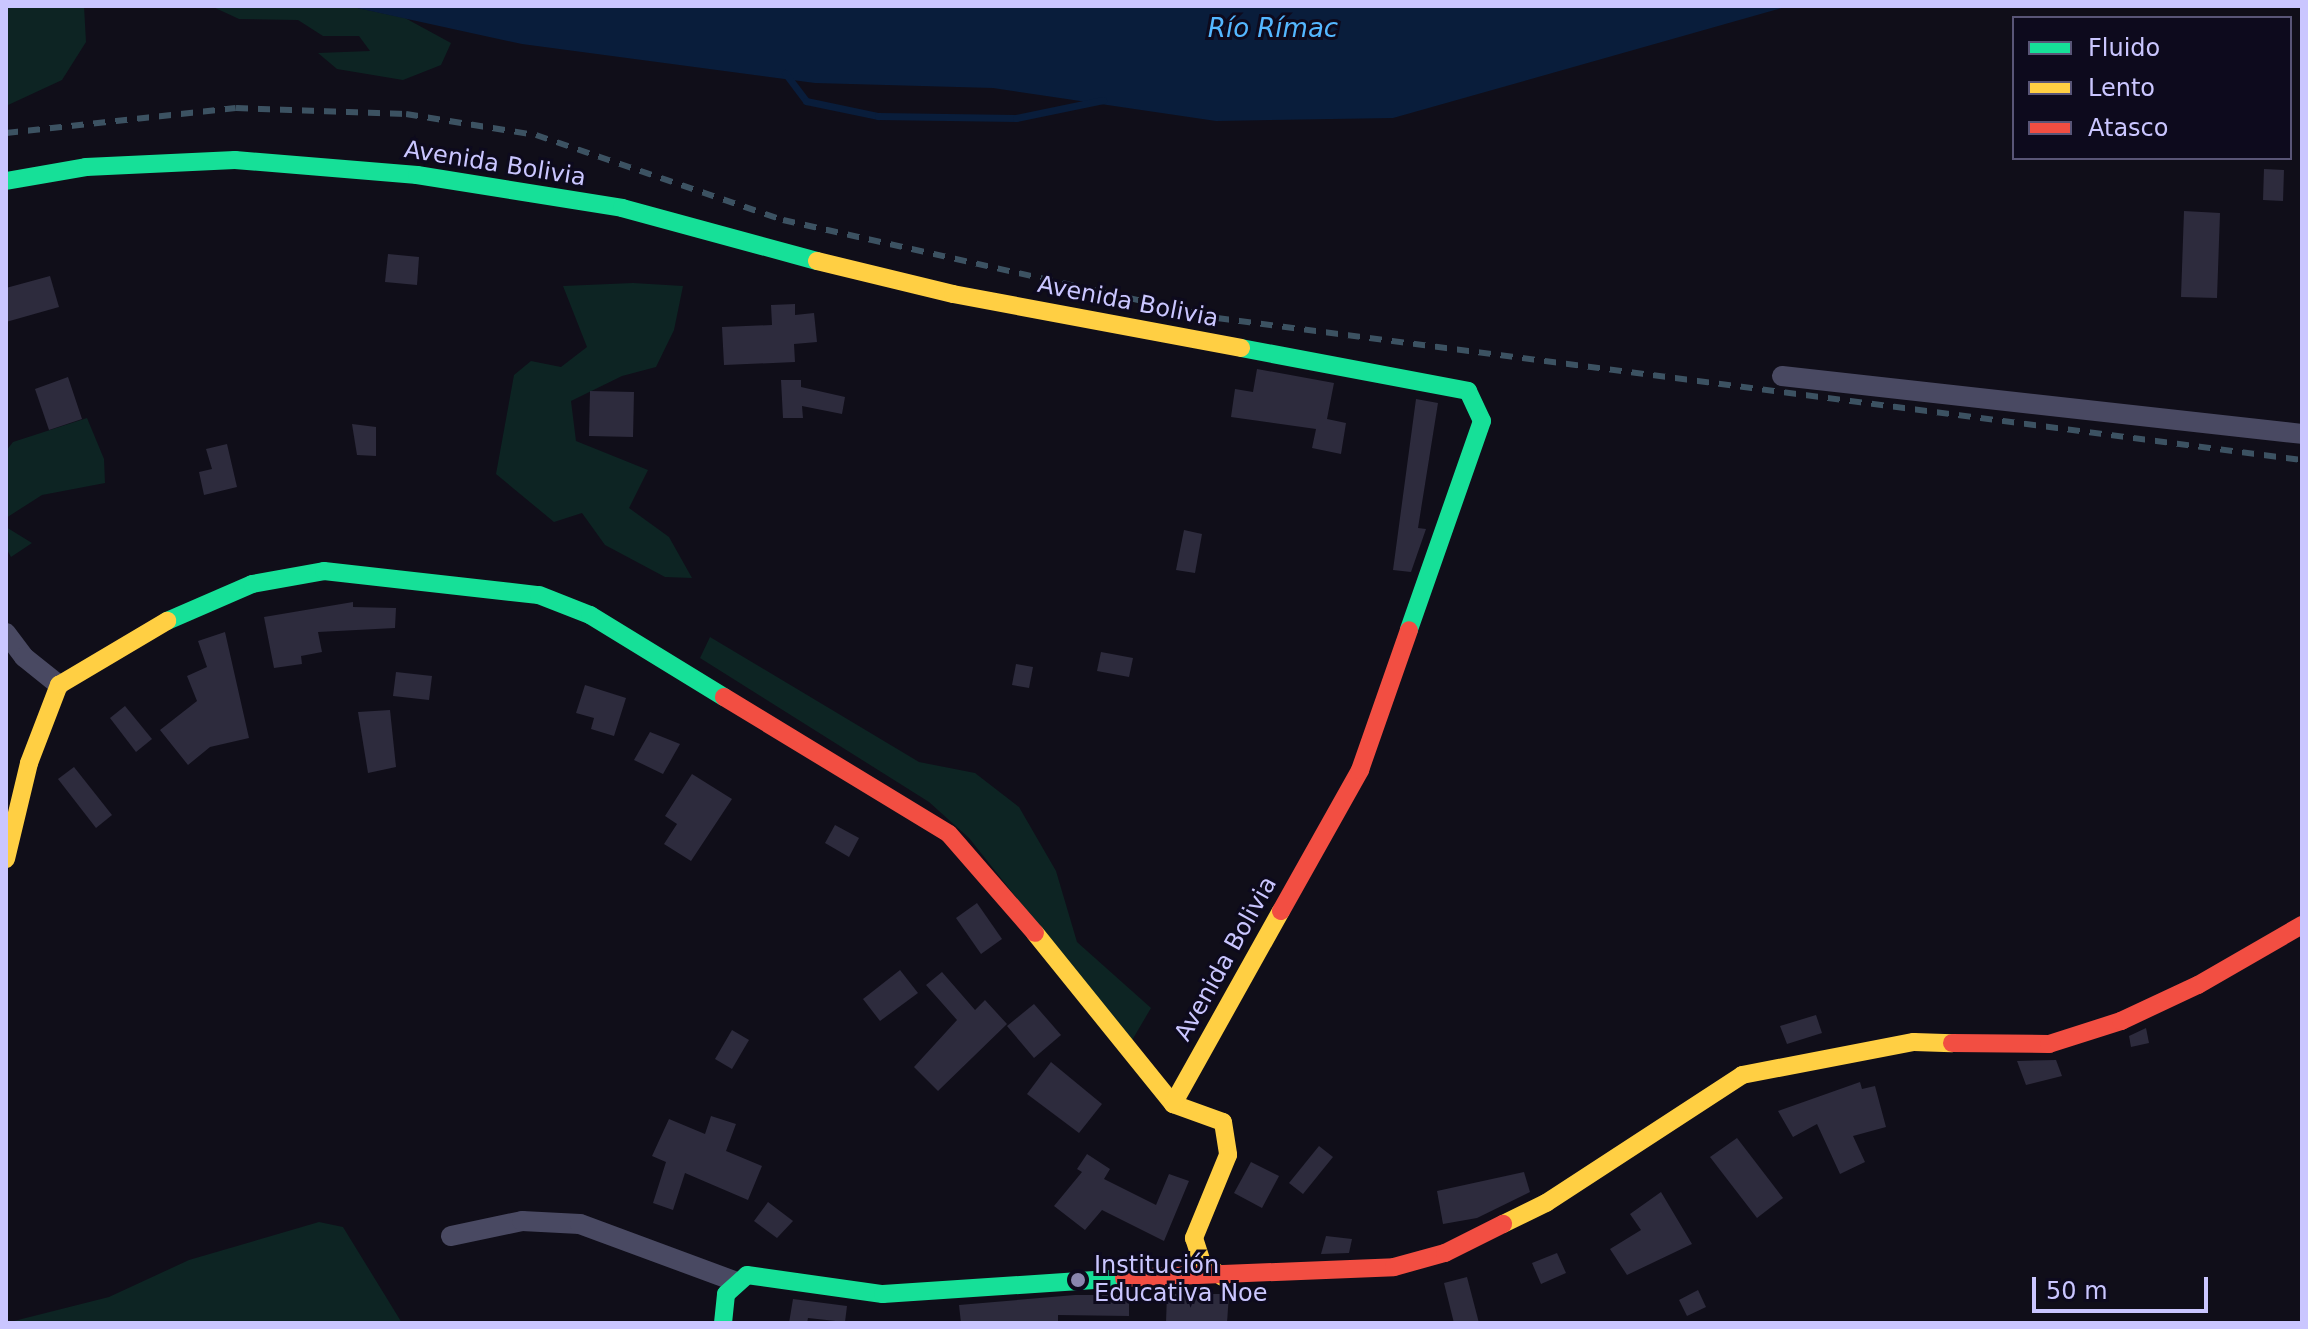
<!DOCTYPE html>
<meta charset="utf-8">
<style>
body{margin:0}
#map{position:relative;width:2308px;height:1329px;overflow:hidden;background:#100e19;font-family:"DejaVu Sans",sans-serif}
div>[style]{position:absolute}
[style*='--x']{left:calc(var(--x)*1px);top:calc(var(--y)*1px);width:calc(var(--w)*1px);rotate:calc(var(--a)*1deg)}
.green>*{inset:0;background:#0d2423}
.water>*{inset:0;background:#091d3b}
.stream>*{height:7px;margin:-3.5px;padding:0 3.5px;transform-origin:3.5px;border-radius:3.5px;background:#091d3b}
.building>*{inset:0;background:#2d2b3d}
.street>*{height:20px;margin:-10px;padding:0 10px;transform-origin:10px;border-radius:10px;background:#494962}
.fast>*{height:18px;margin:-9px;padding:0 9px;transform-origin:9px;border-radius:9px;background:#16e098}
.slow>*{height:18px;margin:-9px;padding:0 9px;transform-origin:9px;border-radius:9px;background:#ffcf43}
.jam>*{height:18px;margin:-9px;padding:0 9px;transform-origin:9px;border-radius:9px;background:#f24e42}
.rail>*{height:6px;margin-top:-3px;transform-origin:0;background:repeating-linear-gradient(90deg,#3c5262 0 12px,transparent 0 22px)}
.dots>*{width:22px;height:22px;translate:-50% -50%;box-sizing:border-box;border:4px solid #0d0a1d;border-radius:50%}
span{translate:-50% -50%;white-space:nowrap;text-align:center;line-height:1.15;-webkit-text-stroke:6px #0d0a1d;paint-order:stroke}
.street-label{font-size:24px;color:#cac6ff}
.poi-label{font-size:24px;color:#cac6ff}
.left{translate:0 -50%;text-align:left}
.water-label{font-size:26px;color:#54b7ff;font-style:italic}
.frame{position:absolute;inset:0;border:8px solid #cac6ff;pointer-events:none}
.legend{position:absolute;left:2012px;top:16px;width:280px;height:144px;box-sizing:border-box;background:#0d0a1d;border:2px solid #595577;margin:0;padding:10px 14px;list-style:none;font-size:24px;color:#cac6ff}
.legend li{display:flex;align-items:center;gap:16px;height:40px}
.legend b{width:40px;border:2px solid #595577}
.scale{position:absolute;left:2032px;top:1277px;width:176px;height:36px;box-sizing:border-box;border:4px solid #cac6ff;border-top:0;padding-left:10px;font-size:24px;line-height:28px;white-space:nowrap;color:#cac6ff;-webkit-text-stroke:6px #0d0a1d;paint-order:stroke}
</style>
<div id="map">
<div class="green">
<i style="clip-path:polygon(6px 6px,84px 6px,86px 42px,62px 80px,6px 106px)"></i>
<i style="clip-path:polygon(211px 6px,348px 6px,405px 18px,451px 43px,441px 65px,403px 80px,337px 69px,318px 53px,370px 51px,359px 36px,323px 36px,298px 20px,239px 19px)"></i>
<i style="clip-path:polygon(633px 283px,683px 286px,674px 330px,656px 367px,622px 376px,571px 401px,576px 441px,648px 470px,629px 508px,669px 537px,692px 578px,665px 577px,605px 545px,582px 513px,554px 522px,496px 474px,514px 375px,531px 361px,561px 367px,587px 347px,563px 286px)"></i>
<i style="clip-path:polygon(87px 418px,104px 459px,105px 483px,42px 495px,6px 518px,6px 451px,13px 442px)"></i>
<i style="clip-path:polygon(6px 527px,32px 543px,11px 557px,6px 548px)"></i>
<i style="clip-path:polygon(710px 637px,919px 762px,975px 773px,1019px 807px,1056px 871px,1077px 942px,1151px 1008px,1131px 1042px,969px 838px,929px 802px,700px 658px)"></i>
<i style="clip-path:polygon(319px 1222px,343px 1227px,402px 1323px,6px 1323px,109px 1297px,189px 1260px)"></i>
</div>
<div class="water">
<i style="clip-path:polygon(348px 6px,1789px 6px,1393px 118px,1216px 121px,993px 88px,815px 83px,522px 44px)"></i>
</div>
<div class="stream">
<i style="--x:785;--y:73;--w:35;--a:53"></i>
<i style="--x:806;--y:101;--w:74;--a:11.8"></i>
<i style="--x:878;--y:116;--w:138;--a:0.8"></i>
<i style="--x:1016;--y:118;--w:89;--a:-11.7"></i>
</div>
<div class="building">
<i style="clip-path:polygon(2264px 169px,2284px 170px,2283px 201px,2263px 200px)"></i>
<i style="clip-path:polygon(2184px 211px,2220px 213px,2217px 298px,2181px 297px)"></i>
<i style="clip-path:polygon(388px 254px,419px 257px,417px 285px,385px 282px)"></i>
<i style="clip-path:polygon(50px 276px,59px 307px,6px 322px,6px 288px)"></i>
<i style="clip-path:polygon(795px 304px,795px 315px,814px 313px,817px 342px,794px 344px,795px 362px,724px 365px,722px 327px,772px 325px,771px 305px)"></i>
<i style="clip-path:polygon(1257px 369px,1334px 383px,1327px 419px,1346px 423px,1341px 454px,1312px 448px,1316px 429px,1231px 417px,1235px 389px,1253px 392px)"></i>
<i style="clip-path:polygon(68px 377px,82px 419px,49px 430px,35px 389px)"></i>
<i style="clip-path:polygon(781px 380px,801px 380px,801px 387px,845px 397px,842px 414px,802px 406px,803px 418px,783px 418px)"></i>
<i style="clip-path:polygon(590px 391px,634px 392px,633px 437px,589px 436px)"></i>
<i style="clip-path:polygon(1416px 399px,1438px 403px,1418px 528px,1426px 529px,1411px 572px,1393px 570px)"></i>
<i style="clip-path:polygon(352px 424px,376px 427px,376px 456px,357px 455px)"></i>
<i style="clip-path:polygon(227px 444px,237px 487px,204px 495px,199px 472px,212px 469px,206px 449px)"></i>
<i style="clip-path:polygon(1184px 530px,1202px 534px,1195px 573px,1176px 570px)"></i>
<i style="clip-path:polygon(353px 602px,353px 607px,396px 608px,395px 628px,318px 632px,322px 652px,301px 656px,302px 664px,274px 668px,264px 617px)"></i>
<i style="clip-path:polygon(225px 632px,249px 738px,210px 747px,188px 765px,160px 730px,197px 701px,187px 676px,207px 667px,198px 641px)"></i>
<i style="clip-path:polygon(1101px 652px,1133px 658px,1129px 677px,1097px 671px)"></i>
<i style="clip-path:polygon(1016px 664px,1033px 667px,1029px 688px,1012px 685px)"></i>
<i style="clip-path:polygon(396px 672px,432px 676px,429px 700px,393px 696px)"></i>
<i style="clip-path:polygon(585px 685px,626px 698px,614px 736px,591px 729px,594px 718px,576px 713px)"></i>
<i style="clip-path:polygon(125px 706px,152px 739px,136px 752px,110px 718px)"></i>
<i style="clip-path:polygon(390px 710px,396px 767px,368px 773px,358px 712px)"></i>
<i style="clip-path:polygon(650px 732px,680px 744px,663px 774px,634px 760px)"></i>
<i style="clip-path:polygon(74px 767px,112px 815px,96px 828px,58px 779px)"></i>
<i style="clip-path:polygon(692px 774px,732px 799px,691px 861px,664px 844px,677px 824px,665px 816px)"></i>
<i style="clip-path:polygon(835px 825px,859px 838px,849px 857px,825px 843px)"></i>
<i style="clip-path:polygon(977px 903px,1002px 939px,981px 954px,956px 918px)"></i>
<i style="clip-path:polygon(900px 970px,918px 993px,880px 1021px,863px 999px)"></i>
<i style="clip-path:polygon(942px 972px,975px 1010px,985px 1000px,1007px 1024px,938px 1091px,914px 1067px,957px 1020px,926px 985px)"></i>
<i style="clip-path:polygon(1034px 1004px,1061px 1035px,1034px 1058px,1007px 1026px)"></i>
<i style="clip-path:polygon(1816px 1015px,1822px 1033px,1787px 1044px,1780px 1026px)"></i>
<i style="clip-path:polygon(2146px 1028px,2149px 1043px,2131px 1047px,2129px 1036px)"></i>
<i style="clip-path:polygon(732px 1030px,749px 1040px,732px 1069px,715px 1059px)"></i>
<i style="clip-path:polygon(2056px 1060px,2062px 1076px,2026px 1085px,2017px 1061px)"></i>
<i style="clip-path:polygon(1051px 1062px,1102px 1104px,1079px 1133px,1027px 1094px)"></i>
<i style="clip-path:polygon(1860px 1082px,1862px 1089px,1875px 1086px,1886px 1127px,1853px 1136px,1865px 1162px,1840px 1174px,1817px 1124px,1793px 1137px,1778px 1111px)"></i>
<i style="clip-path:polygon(711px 1116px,736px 1124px,726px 1151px,762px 1166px,748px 1200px,685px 1173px,673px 1210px,653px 1203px,666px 1162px,652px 1156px,669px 1119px,705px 1134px)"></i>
<i style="clip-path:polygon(1737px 1138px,1783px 1198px,1757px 1218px,1710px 1157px)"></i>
<i style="clip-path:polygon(1319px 1146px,1333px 1157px,1303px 1194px,1289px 1183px)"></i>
<i style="clip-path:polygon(1087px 1154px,1110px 1169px,1104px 1179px,1156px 1205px,1169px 1174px,1189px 1181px,1164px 1241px,1102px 1210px,1085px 1230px,1054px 1206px,1082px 1172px,1077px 1169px)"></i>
<i style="clip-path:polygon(1251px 1162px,1279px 1176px,1262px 1208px,1234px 1193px)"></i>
<i style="clip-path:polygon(1524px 1172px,1530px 1192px,1477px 1218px,1443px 1224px,1437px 1191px)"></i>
<i style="clip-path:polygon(1661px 1192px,1692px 1244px,1627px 1275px,1610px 1249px,1641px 1230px,1630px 1214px)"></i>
<i style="clip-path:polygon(768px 1202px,793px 1221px,777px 1238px,754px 1221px)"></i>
<i style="clip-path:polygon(1326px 1236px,1352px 1239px,1349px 1253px,1321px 1254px)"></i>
<i style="clip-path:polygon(1557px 1253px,1566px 1273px,1541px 1284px,1532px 1263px)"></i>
<i style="clip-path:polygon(1467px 1277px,1479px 1323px,1454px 1323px,1444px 1283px)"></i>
<i style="clip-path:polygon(1698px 1290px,1706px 1307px,1687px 1316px,1679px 1300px)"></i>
<i style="clip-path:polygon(1167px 1294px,1229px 1294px,1227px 1323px,1166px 1323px)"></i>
<i style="clip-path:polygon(1075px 1295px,1129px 1295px,1129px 1316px,1058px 1315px,1058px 1323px,961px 1323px,959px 1305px)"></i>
<i style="clip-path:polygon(793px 1299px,847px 1306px,845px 1322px,808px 1318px,807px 1323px,789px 1323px)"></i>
</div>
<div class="street">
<i style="--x:1782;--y:376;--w:523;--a:6.36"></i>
<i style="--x:6;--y:633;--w:30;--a:53"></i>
<i style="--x:24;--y:657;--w:45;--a:38.7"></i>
<i style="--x:451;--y:1236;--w:73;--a:-11.9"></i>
<i style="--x:522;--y:1221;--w:58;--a:3"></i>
<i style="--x:580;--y:1224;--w:164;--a:20.3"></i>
</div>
<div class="fast">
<i style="--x:6;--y:181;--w:81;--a:-9.9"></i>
<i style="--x:86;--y:167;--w:149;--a:-2.7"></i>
<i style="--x:235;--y:160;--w:183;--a:4.7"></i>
<i style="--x:417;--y:175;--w:208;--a:9.1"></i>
<i style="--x:622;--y:208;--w:202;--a:15.2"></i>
<i style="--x:1241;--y:348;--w:231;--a:10.7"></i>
<i style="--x:1468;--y:391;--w:33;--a:65"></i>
<i style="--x:1482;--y:421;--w:221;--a:109.3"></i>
<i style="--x:167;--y:621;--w:93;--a:-23.5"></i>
<i style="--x:252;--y:584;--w:73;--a:-10.2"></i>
<i style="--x:324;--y:571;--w:216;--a:6.4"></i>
<i style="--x:539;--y:595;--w:55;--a:21.4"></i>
<i style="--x:590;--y:615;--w:157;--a:31.5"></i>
<i style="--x:723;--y:1323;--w:29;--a:-84"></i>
<i style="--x:726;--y:1294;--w:28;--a:-42"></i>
<i style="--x:747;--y:1275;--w:137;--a:8"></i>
<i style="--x:883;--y:1294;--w:242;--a:-3.8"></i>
</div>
<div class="slow">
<i style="--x:817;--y:261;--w:140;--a:13.6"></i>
<i style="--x:953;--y:294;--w:293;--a:10.6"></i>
<i style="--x:6;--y:859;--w:99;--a:-76.5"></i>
<i style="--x:29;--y:763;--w:84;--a:-69"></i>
<i style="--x:59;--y:685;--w:126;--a:-30.7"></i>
<i style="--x:1035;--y:933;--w:220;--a:51.1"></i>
<i style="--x:1173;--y:1104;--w:53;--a:19.8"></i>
<i style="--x:1223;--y:1122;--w:33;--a:81"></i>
<i style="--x:1228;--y:1155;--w:90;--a:112.3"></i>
<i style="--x:1194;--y:1238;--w:25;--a:72"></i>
<i style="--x:1202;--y:1262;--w:26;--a:36"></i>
<i style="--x:1173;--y:1104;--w:221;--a:-60.8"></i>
<i style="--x:1503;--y:1224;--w:48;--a:-26"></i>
<i style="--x:1546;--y:1203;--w:234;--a:-33.1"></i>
<i style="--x:1742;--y:1075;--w:175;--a:-10.9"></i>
<i style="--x:1914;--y:1042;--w:38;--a:2"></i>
</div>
<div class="jam">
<i style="--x:724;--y:697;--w:263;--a:31.3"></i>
<i style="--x:949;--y:834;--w:131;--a:49"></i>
<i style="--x:1281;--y:911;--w:162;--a:-60.7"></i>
<i style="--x:1360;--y:770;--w:148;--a:-70.7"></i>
<i style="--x:1952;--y:1043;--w:97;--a:0.6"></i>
<i style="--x:2049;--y:1044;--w:76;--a:-17.7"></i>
<i style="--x:2121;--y:1021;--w:85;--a:-25.1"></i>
<i style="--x:2198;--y:985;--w:120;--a:-30"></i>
<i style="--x:1124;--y:1278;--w:270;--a:-2.3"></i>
<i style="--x:1394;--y:1267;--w:53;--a:-15.4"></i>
<i style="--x:1445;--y:1253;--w:65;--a:-26.6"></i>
</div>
<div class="rail">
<i style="--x:6;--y:133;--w:231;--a:-6.2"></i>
<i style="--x:236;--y:108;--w:170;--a:2"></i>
<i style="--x:406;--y:114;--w:132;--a:9.2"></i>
<i style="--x:536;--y:135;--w:261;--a:19"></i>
<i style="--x:783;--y:220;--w:445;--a:12.7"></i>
<i style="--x:1217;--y:318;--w:1094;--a:7.46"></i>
</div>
<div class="dots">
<i style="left:1078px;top:1280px;background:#8986ae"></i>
</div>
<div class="street-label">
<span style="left:495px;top:164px;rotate:9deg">Avenida Bolivia</span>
<span style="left:1128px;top:302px;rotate:11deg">Avenida Bolivia</span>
<span style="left:1226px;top:959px;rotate:-61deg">Avenida Bolivia</span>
</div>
<div class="poi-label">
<span class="left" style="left:1094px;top:1280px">Institución<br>Educativa Noe</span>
</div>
<div class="water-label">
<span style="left:1273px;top:29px">Río Rímac</span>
</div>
<div class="frame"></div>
<ul class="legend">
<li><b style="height:10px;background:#16e098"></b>Fluido</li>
<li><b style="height:10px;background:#ffcf43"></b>Lento</li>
<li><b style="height:10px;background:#f24e42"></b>Atasco</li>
</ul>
<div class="scale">50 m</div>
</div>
